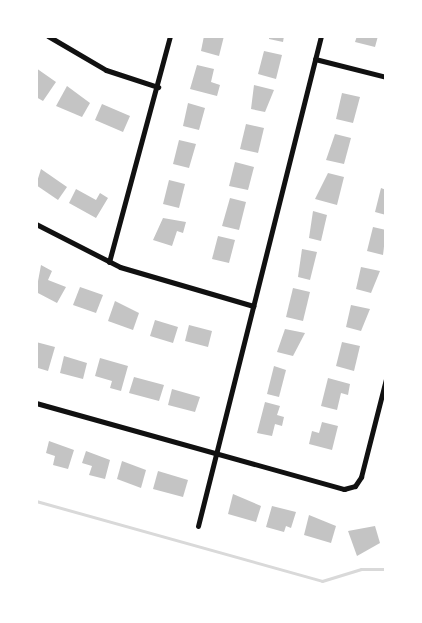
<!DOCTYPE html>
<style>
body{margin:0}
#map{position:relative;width:422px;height:623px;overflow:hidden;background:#fff;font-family:Figtree,sans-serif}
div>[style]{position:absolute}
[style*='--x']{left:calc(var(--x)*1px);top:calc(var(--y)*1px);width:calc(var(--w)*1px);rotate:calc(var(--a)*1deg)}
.stream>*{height:3px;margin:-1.5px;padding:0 1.5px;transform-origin:1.5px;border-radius:1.5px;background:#d9d9d9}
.building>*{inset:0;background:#c4c4c4}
.minor>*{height:5px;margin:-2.5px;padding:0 2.5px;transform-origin:2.5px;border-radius:2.5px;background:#111}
span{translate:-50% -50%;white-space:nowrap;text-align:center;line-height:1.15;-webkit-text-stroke:5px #fff;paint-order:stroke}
.frame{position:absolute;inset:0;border:38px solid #fff;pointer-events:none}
</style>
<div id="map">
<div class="stream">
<i style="--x:36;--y:501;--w:297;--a:15.6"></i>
<i style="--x:322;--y:581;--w:41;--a:-17.1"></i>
<i style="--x:361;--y:569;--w:25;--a:0"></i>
</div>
<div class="building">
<i style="clip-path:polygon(204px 36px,224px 36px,219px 56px,201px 51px)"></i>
<i style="clip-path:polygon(269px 36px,284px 36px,283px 42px,269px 39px)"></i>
<i style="clip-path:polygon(357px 36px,378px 36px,375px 47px,355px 42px)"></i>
<i style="clip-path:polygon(264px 51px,282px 55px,276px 79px,258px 74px)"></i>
<i style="clip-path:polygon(197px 65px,214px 69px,211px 82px,220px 85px,217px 96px,190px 89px)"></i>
<i style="clip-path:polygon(36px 68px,56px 82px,43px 101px,36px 97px)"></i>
<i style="clip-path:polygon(254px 85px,274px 90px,265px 112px,251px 109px)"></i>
<i style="clip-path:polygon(67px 86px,90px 103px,82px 117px,56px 106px)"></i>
<i style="clip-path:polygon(342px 93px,360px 97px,353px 123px,336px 119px)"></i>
<i style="clip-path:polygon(188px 103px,205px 108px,199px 130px,183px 126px)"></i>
<i style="clip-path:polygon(102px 104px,130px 116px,123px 132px,95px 120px)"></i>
<i style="clip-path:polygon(246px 124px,264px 128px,258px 153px,240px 149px)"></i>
<i style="clip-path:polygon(335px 134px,351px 138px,344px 164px,326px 160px)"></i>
<i style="clip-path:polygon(179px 140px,196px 144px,189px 168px,173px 164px)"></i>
<i style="clip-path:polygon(235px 162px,254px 167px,248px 190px,229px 186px)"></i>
<i style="clip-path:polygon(41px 169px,67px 187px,58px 200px,36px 185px)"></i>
<i style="clip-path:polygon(328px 173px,344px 177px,337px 205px,315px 199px)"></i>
<i style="clip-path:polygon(169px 180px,185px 184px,179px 208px,163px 204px)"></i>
<i style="clip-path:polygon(381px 188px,386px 190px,386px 215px,375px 212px)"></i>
<i style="clip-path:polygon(76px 189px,96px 200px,100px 193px,108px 198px,96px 218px,69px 203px)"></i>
<i style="clip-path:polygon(230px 198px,246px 202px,239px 230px,222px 226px)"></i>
<i style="clip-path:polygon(313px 211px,327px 215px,321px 241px,309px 238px)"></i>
<i style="clip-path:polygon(163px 218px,186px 222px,183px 233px,177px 231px,172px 246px,153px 240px)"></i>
<i style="clip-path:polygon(373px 227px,386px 230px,383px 255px,367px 251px)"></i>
<i style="clip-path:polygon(218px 236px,235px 240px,229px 263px,212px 259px)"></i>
<i style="clip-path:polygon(302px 249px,317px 252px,310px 280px,298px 277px)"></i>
<i style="clip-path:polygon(41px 265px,52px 271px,48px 280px,66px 287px,57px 303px,36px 292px)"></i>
<i style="clip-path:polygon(361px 267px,380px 271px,371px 293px,356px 289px)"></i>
<i style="clip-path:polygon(80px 287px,103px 295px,96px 313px,73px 305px)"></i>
<i style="clip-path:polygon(293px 288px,310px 292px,303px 321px,286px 317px)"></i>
<i style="clip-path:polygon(115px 301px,139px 313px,133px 330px,108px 321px)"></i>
<i style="clip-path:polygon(351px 305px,370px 309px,361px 331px,346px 327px)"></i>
<i style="clip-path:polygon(155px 320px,178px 327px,173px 343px,150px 336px)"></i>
<i style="clip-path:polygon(189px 325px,212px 331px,208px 347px,185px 341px)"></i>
<i style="clip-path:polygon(285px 329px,305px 333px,293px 356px,277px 352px)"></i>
<i style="clip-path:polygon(36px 342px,55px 347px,48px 371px,38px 368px)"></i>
<i style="clip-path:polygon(342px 342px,360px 346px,354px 371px,336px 366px)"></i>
<i style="clip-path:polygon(64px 356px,87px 363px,83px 379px,60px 373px)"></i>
<i style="clip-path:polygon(100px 358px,128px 366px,121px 391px,110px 388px,112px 381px,95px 376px)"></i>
<i style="clip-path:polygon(274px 366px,286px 370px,279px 397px,267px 394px)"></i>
<i style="clip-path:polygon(134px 377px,164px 385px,159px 401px,129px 393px)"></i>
<i style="clip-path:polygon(328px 378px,350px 384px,348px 395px,341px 393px,337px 410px,321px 406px)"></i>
<i style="clip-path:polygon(172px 389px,200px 397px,195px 412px,168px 405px)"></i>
<i style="clip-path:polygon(265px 402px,280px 406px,277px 415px,284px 417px,282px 426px,275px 424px,272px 436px,257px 433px)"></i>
<i style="clip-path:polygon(322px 422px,338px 426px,332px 450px,309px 444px,312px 431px,319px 433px)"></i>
<i style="clip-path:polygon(49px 441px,74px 450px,68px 469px,53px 465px,55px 456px,46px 453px)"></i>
<i style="clip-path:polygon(86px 451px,110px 460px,105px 479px,89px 475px,92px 466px,82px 463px)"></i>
<i style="clip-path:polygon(122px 461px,146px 470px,141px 488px,117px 479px)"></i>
<i style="clip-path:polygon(158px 471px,188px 480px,183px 497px,153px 489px)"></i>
<i style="clip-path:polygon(233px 494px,261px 506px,256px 522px,228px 514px)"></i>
<i style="clip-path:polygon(272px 506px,296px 512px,291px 528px,286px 526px,284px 532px,266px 527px)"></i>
<i style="clip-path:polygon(309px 515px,336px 526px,331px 543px,304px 535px)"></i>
<i style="clip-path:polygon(375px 526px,380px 543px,357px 556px,348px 531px)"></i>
</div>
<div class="minor">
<i style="--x:48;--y:36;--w:67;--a:30.4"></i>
<i style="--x:106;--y:70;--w:55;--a:18.1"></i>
<i style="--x:315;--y:59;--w:73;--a:14.2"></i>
<i style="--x:36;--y:224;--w:94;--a:27.1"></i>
<i style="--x:120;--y:267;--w:139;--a:16.3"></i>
<i style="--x:109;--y:262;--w:234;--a:-74.9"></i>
<i style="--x:36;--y:403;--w:320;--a:15.6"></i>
<i style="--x:344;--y:489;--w:11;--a:-15"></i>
<i style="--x:355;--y:486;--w:11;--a:-56"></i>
<i style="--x:361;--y:477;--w:101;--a:-75.7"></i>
<i style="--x:198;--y:526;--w:505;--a:-75.91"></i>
</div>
<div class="frame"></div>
</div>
